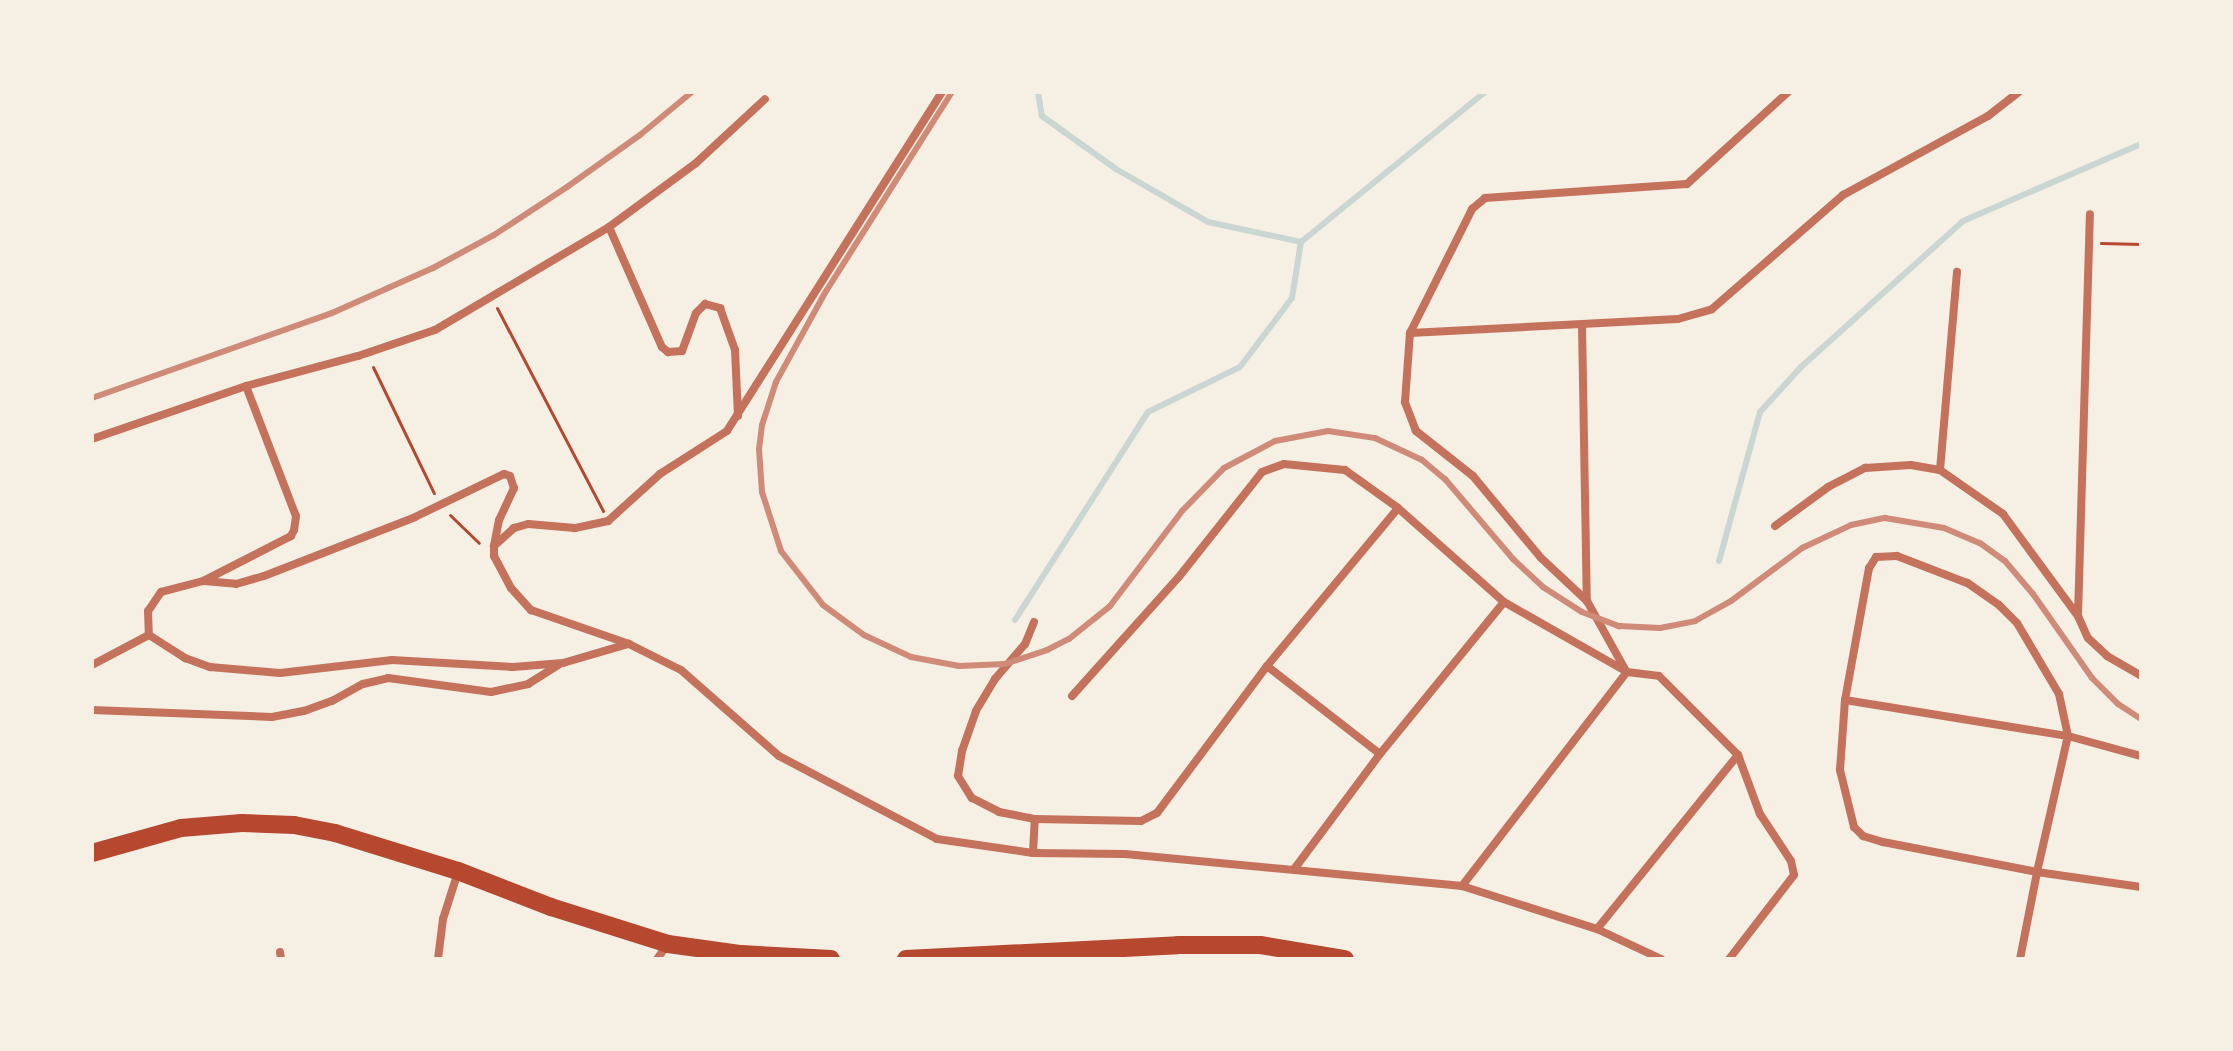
<!DOCTYPE html>
<html>
<head>
<meta charset="utf-8">
<style>
  body { margin:0 }
  #map { position:relative; width:2233px; height:1051px; overflow:hidden; background:#f6efe4; font-family:"Alegreya Sans",sans-serif }
  div>[style] { position:absolute }
  .stream>* { height:6px; margin:-3px; padding:0 3px; transform-origin:3px; border-radius:3px; background:#c9d6d2 }
  .path>* { height:3px; margin:-1.5px; padding:0 1.5px; transform-origin:1.5px; border-radius:1.5px; background:#b5482f }
  .minor>* { height:8px; margin:-4px; padding:0 4px; transform-origin:4px; border-radius:4px; background:#c5725c }
  .trunk>* { height:18px; margin:-9px; padding:0 9px; transform-origin:9px; border-radius:9px; background:#b5482f }
  .rail>* { height:6px; margin:-3px; padding:0 3px; transform-origin:3px; border-radius:3px; background:#cf8b77 }
  span { translate:-50% -50%; white-space:nowrap; text-align:center; line-height:1.15; -webkit-text-stroke:6px #f6efe4; paint-order:stroke }
  .frame { position:absolute; inset:0; border:94px solid #f6efe4; pointer-events:none }
</style>
</head>
<body>
<div id="map">
  <div class="stream">
    <div style="left:1038px;top:92px;width:24px;rotate:81deg"></div>
    <div style="left:1042px;top:116px;width:91px;rotate:35.6deg"></div>
    <div style="left:1116px;top:169px;width:106px;rotate:29.9deg"></div>
    <div style="left:1208px;top:222px;width:95px;rotate:12.1deg"></div>
    <div style="left:1719px;top:561px;width:155px;rotate:-74.6deg"></div>
    <div style="left:1760px;top:412px;width:61px;rotate:-47.7deg"></div>
    <div style="left:1801px;top:367px;width:218px;rotate:-42deg"></div>
    <div style="left:1963px;top:221px;width:194px;rotate:-23.4deg"></div>
    <div style="left:1015px;top:620px;width:247px;rotate:-57.4deg"></div>
    <div style="left:1148px;top:412px;width:102px;rotate:-26.1deg"></div>
    <div style="left:1240px;top:367px;width:86px;rotate:-53deg"></div>
    <div style="left:1292px;top:298px;width:57px;rotate:-80.9deg"></div>
    <div style="left:1301px;top:242px;width:237px;rotate:-39.2deg"></div>
  </div>
  <div class="path">
    <div style="left:2101px;top:243px;width:40px;rotate:1.4deg"></div>
    <div style="left:497px;top:308px;width:229px;rotate:62.4deg"></div>
    <div style="left:373px;top:367px;width:140px;rotate:64.2deg"></div>
    <div style="left:450px;top:515px;width:40px;rotate:44deg"></div>
  </div>
  <div class="minor">
    <div style="left:942px;top:92px;width:401px;rotate:122.4deg"></div>
    <div style="left:727px;top:431px;width:80px;rotate:147.3deg"></div>
    <div style="left:660px;top:474px;width:70px;rotate:137.9deg"></div>
    <div style="left:608px;top:521px;width:34px;rotate:168deg"></div>
    <div style="left:575px;top:528px;width:47px;rotate:-175.1deg"></div>
    <div style="left:528px;top:524px;width:15px;rotate:164deg"></div>
    <div style="left:514px;top:528px;width:27px;rotate:138deg"></div>
    <div style="left:494px;top:546px;width:10px;rotate:90deg"></div>
    <div style="left:494px;top:556px;width:36px;rotate:62deg"></div>
    <div style="left:511px;top:588px;width:30px;rotate:48deg"></div>
    <div style="left:531px;top:610px;width:104px;rotate:19.1deg"></div>
    <div style="left:629px;top:644px;width:58px;rotate:26.6deg"></div>
    <div style="left:681px;top:670px;width:130px;rotate:41.3deg"></div>
    <div style="left:779px;top:756px;width:178px;rotate:27.7deg"></div>
    <div style="left:937px;top:839px;width:97px;rotate:8.3deg"></div>
    <div style="left:1033px;top:853px;width:92px;rotate:0.6deg"></div>
    <div style="left:1125px;top:854px;width:339px;rotate:5.4deg"></div>
    <div style="left:1462px;top:886px;width:142px;rotate:17.7deg"></div>
    <div style="left:1597px;top:929px;width:71px;rotate:25.1deg"></div>
    <div style="left:609px;top:227px;width:131px;rotate:66.2deg"></div>
    <div style="left:662px;top:347px;width:8px;rotate:40deg"></div>
    <div style="left:668px;top:352px;width:14px;rotate:-4deg"></div>
    <div style="left:682px;top:351px;width:40px;rotate:-69.8deg"></div>
    <div style="left:696px;top:313px;width:13px;rotate:-45deg"></div>
    <div style="left:705px;top:304px;width:16px;rotate:15deg"></div>
    <div style="left:720px;top:308px;width:45px;rotate:70.3deg"></div>
    <div style="left:735px;top:350px;width:66px;rotate:87.4deg"></div>
    <div style="left:1582px;top:325px;width:276px;rotate:89deg"></div>
    <div style="left:1587px;top:601px;width:80px;rotate:60.9deg"></div>
    <div style="left:1410px;top:333px;width:268px;rotate:-3deg"></div>
    <div style="left:1678px;top:319px;width:35px;rotate:-16deg"></div>
    <div style="left:1712px;top:309px;width:174px;rotate:-41deg"></div>
    <div style="left:1843px;top:195px;width:165px;rotate:-28.6deg"></div>
    <div style="left:1988px;top:116px;width:39px;rotate:-38deg"></div>
    <div style="left:246px;top:386px;width:139px;rotate:69deg"></div>
    <div style="left:296px;top:516px;width:14px;rotate:98deg"></div>
    <div style="left:294px;top:530px;width:7px;rotate:117deg"></div>
    <div style="left:291px;top:536px;width:99px;rotate:152.9deg"></div>
    <div style="left:203px;top:581px;width:43px;rotate:165.3deg"></div>
    <div style="left:161px;top:592px;width:23px;rotate:124deg"></div>
    <div style="left:148px;top:611px;width:24px;rotate:88deg"></div>
    <div style="left:149px;top:635px;width:43px;rotate:32.6deg"></div>
    <div style="left:185px;top:658px;width:27px;rotate:20deg"></div>
    <div style="left:210px;top:667px;width:70px;rotate:4.9deg"></div>
    <div style="left:280px;top:673px;width:113px;rotate:-6.6deg"></div>
    <div style="left:392px;top:660px;width:121px;rotate:3.3deg"></div>
    <div style="left:513px;top:667px;width:50px;rotate:-4.6deg"></div>
    <div style="left:563px;top:663px;width:68px;rotate:-16.3deg"></div>
    <div style="left:92px;top:439px;width:163px;rotate:-19deg"></div>
    <div style="left:246px;top:386px;width:116px;rotate:-15deg"></div>
    <div style="left:358px;top:356px;width:81px;rotate:-18.7deg"></div>
    <div style="left:435px;top:330px;width:202px;rotate:-30.6deg"></div>
    <div style="left:609px;top:227px;width:108px;rotate:-36.3deg"></div>
    <div style="left:696px;top:163px;width:94px;rotate:-42.8deg"></div>
    <div style="left:1940px;top:470px;width:199px;rotate:-85.1deg"></div>
    <div style="left:1775px;top:526px;width:66px;rotate:-36.3deg"></div>
    <div style="left:1828px;top:487px;width:42px;rotate:-27.2deg"></div>
    <div style="left:1865px;top:468px;width:46px;rotate:-3.7deg"></div>
    <div style="left:1911px;top:465px;width:29px;rotate:10deg"></div>
    <div style="left:1940px;top:470px;width:77px;rotate:34.9deg"></div>
    <div style="left:2003px;top:514px;width:127px;rotate:53.7deg"></div>
    <div style="left:2078px;top:616px;width:24px;rotate:66deg"></div>
    <div style="left:2088px;top:638px;width:26px;rotate:43deg"></div>
    <div style="left:2107px;top:656px;width:39px;rotate:30deg"></div>
    <div style="left:204px;top:581px;width:32px;rotate:5deg"></div>
    <div style="left:236px;top:584px;width:29px;rotate:-16deg"></div>
    <div style="left:264px;top:576px;width:162px;rotate:-21.3deg"></div>
    <div style="left:415px;top:517px;width:99px;rotate:-25.8deg"></div>
    <div style="left:504px;top:474px;width:6px;rotate:18deg"></div>
    <div style="left:510px;top:476px;width:13px;rotate:72deg"></div>
    <div style="left:514px;top:488px;width:35px;rotate:115deg"></div>
    <div style="left:499px;top:520px;width:26px;rotate:101deg"></div>
    <div style="left:1587px;top:601px;width:63px;rotate:-136.9deg"></div>
    <div style="left:1541px;top:558px;width:107px;rotate:-129.7deg"></div>
    <div style="left:1473px;top:476px;width:73px;rotate:-141.7deg"></div>
    <div style="left:1416px;top:431px;width:31px;rotate:-111deg"></div>
    <div style="left:1405px;top:402px;width:69px;rotate:-85.9deg"></div>
    <div style="left:1410px;top:333px;width:139px;rotate:-63.4deg"></div>
    <div style="left:1472px;top:209px;width:17px;rotate:-40deg"></div>
    <div style="left:1485px;top:198px;width:202px;rotate:-4deg"></div>
    <div style="left:1687px;top:184px;width:137px;rotate:-42.3deg"></div>
    <div style="left:2078px;top:615px;width:401px;rotate:-88.3deg"></div>
    <div style="left:1034px;top:622px;width:24px;rotate:112deg"></div>
    <div style="left:1025px;top:644px;width:46px;rotate:130.6deg"></div>
    <div style="left:995px;top:679px;width:37px;rotate:121deg"></div>
    <div style="left:976px;top:711px;width:42px;rotate:109.3deg"></div>
    <div style="left:962px;top:751px;width:25px;rotate:99deg"></div>
    <div style="left:958px;top:776px;width:26px;rotate:58deg"></div>
    <div style="left:972px;top:798px;width:30px;rotate:27deg"></div>
    <div style="left:999px;top:812px;width:37px;rotate:11deg"></div>
    <div style="left:92px;top:665px;width:64px;rotate:-27.8deg"></div>
    <div style="left:1267px;top:666px;width:143px;rotate:37.9deg"></div>
    <div style="left:1072px;top:696px;width:159px;rotate:-48.1deg"></div>
    <div style="left:1178px;top:578px;width:135px;rotate:-51.6deg"></div>
    <div style="left:1262px;top:472px;width:23px;rotate:-20deg"></div>
    <div style="left:1284px;top:464px;width:61px;rotate:5.6deg"></div>
    <div style="left:1345px;top:470px;width:65px;rotate:35.6deg"></div>
    <div style="left:1398px;top:508px;width:142px;rotate:41.6deg"></div>
    <div style="left:1504px;top:602px;width:142px;rotate:29.6deg"></div>
    <div style="left:1627px;top:672px;width:32px;rotate:7deg"></div>
    <div style="left:1659px;top:676px;width:112px;rotate:45deg"></div>
    <div style="left:1738px;top:755px;width:63px;rotate:69.6deg"></div>
    <div style="left:1760px;top:814px;width:56px;rotate:56.6deg"></div>
    <div style="left:1791px;top:861px;width:14px;rotate:78deg"></div>
    <div style="left:1794px;top:875px;width:106px;rotate:127.7deg"></div>
    <div style="left:1845px;top:700px;width:226px;rotate:9.2deg"></div>
    <div style="left:2068px;top:736px;width:76px;rotate:15.3deg"></div>
    <div style="left:92px;top:710px;width:180px;rotate:2.2deg"></div>
    <div style="left:272px;top:717px;width:33px;rotate:-11deg"></div>
    <div style="left:304px;top:711px;width:30px;rotate:-20deg"></div>
    <div style="left:332px;top:701px;width:35px;rotate:-29deg"></div>
    <div style="left:363px;top:684px;width:26px;rotate:-13deg"></div>
    <div style="left:388px;top:678px;width:104px;rotate:7.7deg"></div>
    <div style="left:491px;top:692px;width:38px;rotate:-12deg"></div>
    <div style="left:528px;top:684px;width:36px;rotate:-32deg"></div>
    <div style="left:1033px;top:853px;width:34px;rotate:-87deg"></div>
    <div style="left:1035px;top:819px;width:106px;rotate:1.1deg"></div>
    <div style="left:1141px;top:821px;width:18px;rotate:-27deg"></div>
    <div style="left:1157px;top:813px;width:184px;rotate:-53.2deg"></div>
    <div style="left:1267px;top:666px;width:205px;rotate:-50.3deg"></div>
    <div style="left:1295px;top:868px;width:142px;rotate:-53.3deg"></div>
    <div style="left:1380px;top:754px;width:196px;rotate:-50.8deg"></div>
    <div style="left:1462px;top:886px;width:270px;rotate:-52.4deg"></div>
    <div style="left:1597px;top:929px;width:224px;rotate:-51deg"></div>
    <div style="left:280px;top:952px;width:7px;rotate:82deg"></div>
    <div style="left:438px;top:959px;width:40px;rotate:-82.9deg"></div>
    <div style="left:443px;top:919px;width:49px;rotate:-72.3deg"></div>
    <div style="left:657px;top:959px;width:19px;rotate:-54deg"></div>
    <div style="left:2020px;top:959px;width:89px;rotate:-78.9deg"></div>
    <div style="left:2037px;top:872px;width:139px;rotate:-77.2deg"></div>
    <div style="left:2068px;top:736px;width:43px;rotate:-102.1deg"></div>
    <div style="left:2059px;top:694px;width:82px;rotate:-120.6deg"></div>
    <div style="left:2017px;top:623px;width:25px;rotate:-135deg"></div>
    <div style="left:1999px;top:605px;width:39px;rotate:-145deg"></div>
    <div style="left:1967px;top:583px;width:75px;rotate:-158.9deg"></div>
    <div style="left:1897px;top:556px;width:21px;rotate:177deg"></div>
    <div style="left:1876px;top:557px;width:13px;rotate:122deg"></div>
    <div style="left:1869px;top:568px;width:134px;rotate:100.3deg"></div>
    <div style="left:1845px;top:700px;width:70px;rotate:94.1deg"></div>
    <div style="left:1840px;top:770px;width:59px;rotate:76.2deg"></div>
    <div style="left:1854px;top:827px;width:13px;rotate:45deg"></div>
    <div style="left:1863px;top:836px;width:21px;rotate:17deg"></div>
    <div style="left:1883px;top:842px;width:157px;rotate:11deg"></div>
    <div style="left:2037px;top:872px;width:105px;rotate:8.2deg"></div>
  </div>
  <div class="trunk">
    <div style="left:92px;top:853px;width:92px;rotate:-15.7deg"></div>
    <div style="left:181px;top:828px;width:61px;rotate:-4.7deg"></div>
    <div style="left:242px;top:823px;width:52px;rotate:2.2deg"></div>
    <div style="left:294px;top:825px;width:42px;rotate:11deg"></div>
    <div style="left:335px;top:833px;width:129px;rotate:17.2deg"></div>
    <div style="left:458px;top:871px;width:100px;rotate:21.2deg"></div>
    <div style="left:551px;top:907px;width:123px;rotate:17.5deg"></div>
    <div style="left:668px;top:944px;width:74px;rotate:7.8deg"></div>
    <div style="left:741px;top:954px;width:90px;rotate:3.2deg"></div>
    <div style="left:906px;top:959px;width:272px;rotate:-2.9deg"></div>
    <div style="left:1178px;top:945px;width:82px"></div>
    <div style="left:1260px;top:945px;width:86px;rotate:9.4deg"></div>
  </div>
  <div class="rail">
    <div style="left:952px;top:92px;width:236px;rotate:122.3deg"></div>
    <div style="left:826px;top:291px;width:104px;rotate:118.8deg"></div>
    <div style="left:776px;top:382px;width:45px;rotate:108deg"></div>
    <div style="left:762px;top:425px;width:24px;rotate:97deg"></div>
    <div style="left:759px;top:449px;width:43px;rotate:86deg"></div>
    <div style="left:762px;top:492px;width:62px;rotate:72.1deg"></div>
    <div style="left:781px;top:551px;width:68px;rotate:52.1deg"></div>
    <div style="left:823px;top:605px;width:51px;rotate:36.2deg"></div>
    <div style="left:864px;top:635px;width:52px;rotate:25.1deg"></div>
    <div style="left:911px;top:657px;width:49px;rotate:10.6deg"></div>
    <div style="left:959px;top:666px;width:46px;rotate:-2.5deg"></div>
    <div style="left:1005px;top:664px;width:44px;rotate:-18.4deg"></div>
    <div style="left:1047px;top:650px;width:25px;rotate:-27deg"></div>
    <div style="left:1069px;top:639px;width:53px;rotate:-38.8deg"></div>
    <div style="left:1110px;top:606px;width:119px;rotate:-52.8deg"></div>
    <div style="left:1182px;top:511px;width:60px;rotate:-45.7deg"></div>
    <div style="left:1224px;top:468px;width:58px;rotate:-27.9deg"></div>
    <div style="left:1275px;top:441px;width:54px;rotate:-10.7deg"></div>
    <div style="left:1328px;top:431px;width:48px;rotate:8.5deg"></div>
    <div style="left:1375px;top:438px;width:52px;rotate:25.1deg"></div>
    <div style="left:1422px;top:460px;width:30px;rotate:40deg"></div>
    <div style="left:1445px;top:479px;width:105px;rotate:49.6deg"></div>
    <div style="left:1513px;top:559px;width:41px;rotate:43deg"></div>
    <div style="left:1543px;top:587px;width:46px;rotate:32.7deg"></div>
    <div style="left:1582px;top:612px;width:40px;rotate:21deg"></div>
    <div style="left:1619px;top:626px;width:41px;rotate:2.8deg"></div>
    <div style="left:1660px;top:628px;width:36px;rotate:-11deg"></div>
    <div style="left:1695px;top:621px;width:41px;rotate:-29.1deg"></div>
    <div style="left:1731px;top:601px;width:89px;rotate:-36.7deg"></div>
    <div style="left:1802px;top:548px;width:54px;rotate:-25.1deg"></div>
    <div style="left:1851px;top:525px;width:35px;rotate:-12deg"></div>
    <div style="left:1885px;top:518px;width:60px;rotate:9.6deg"></div>
    <div style="left:1944px;top:528px;width:39px;rotate:23deg"></div>
    <div style="left:1980px;top:543px;width:31px;rotate:36deg"></div>
    <div style="left:2005px;top:561px;width:43px;rotate:49.7deg"></div>
    <div style="left:2033px;top:594px;width:103px;rotate:54.9deg"></div>
    <div style="left:2092px;top:678px;width:37px;rotate:45deg"></div>
    <div style="left:2118px;top:704px;width:27px;rotate:33deg"></div>
    <div style="left:92px;top:398px;width:255px;rotate:-19.5deg"></div>
    <div style="left:332px;top:313px;width:111px;rotate:-24deg"></div>
    <div style="left:433px;top:268px;width:69px;rotate:-28.4deg"></div>
    <div style="left:494px;top:235px;width:87px;rotate:-33.3deg"></div>
    <div style="left:567px;top:187px;width:90px;rotate:-35.5deg"></div>
    <div style="left:640px;top:135px;width:67px;rotate:-39.6deg"></div>
  </div>
  <div class="frame"></div>
</div>
</body>
</html>
